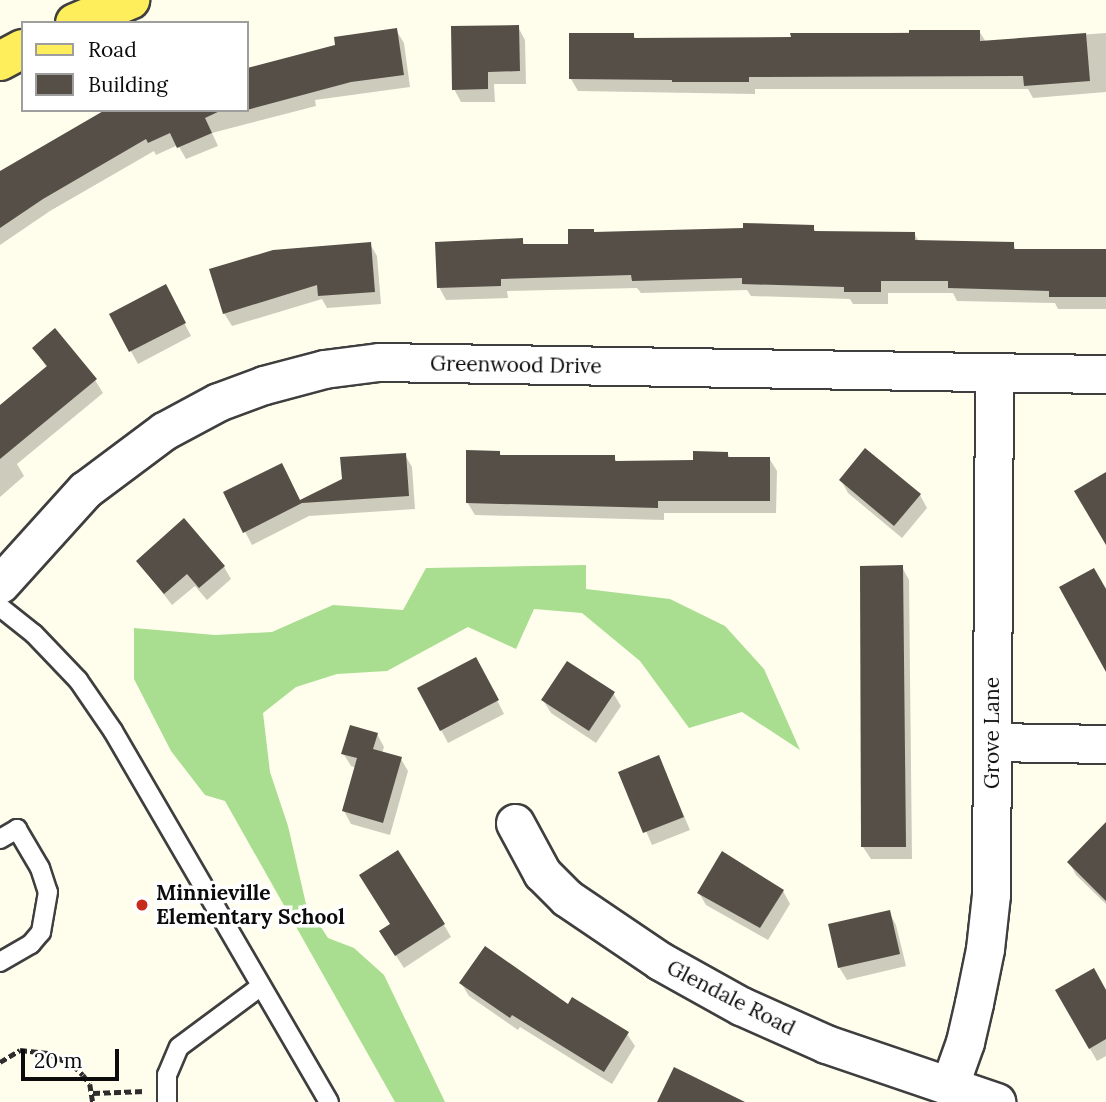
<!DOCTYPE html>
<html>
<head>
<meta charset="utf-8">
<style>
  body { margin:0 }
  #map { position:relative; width:1106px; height:1102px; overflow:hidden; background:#fffeec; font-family:Lora,serif }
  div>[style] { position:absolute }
  .forest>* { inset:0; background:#a9de91 }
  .shadow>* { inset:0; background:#0003 }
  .building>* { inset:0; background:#564f48 }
  .path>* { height:4.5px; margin-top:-2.25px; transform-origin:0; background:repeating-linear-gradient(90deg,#2e2e2e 0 7px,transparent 0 10.5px) }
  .roads { filter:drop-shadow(2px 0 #3f3f3f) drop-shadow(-2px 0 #3f3f3f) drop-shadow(0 2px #3f3f3f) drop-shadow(0 -2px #3f3f3f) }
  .lane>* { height:18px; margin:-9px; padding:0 9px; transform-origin:9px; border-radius:9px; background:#fff }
  .street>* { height:37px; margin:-18.5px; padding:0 18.5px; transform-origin:18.5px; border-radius:18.5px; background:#fff }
  .primary>* { height:38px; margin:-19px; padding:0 19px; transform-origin:19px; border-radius:19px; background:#ffee5c }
  .dots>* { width:19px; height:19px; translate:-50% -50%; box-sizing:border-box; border:4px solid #fff; border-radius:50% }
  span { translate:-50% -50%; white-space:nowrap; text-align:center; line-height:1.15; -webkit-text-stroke:7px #fff; paint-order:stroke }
  .street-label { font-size:21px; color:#0c0c0c }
  .poi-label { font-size:21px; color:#0c0c0c; font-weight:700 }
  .left { translate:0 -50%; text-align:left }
  .legend { position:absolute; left:21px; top:21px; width:228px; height:91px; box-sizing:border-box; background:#fff; border:2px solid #9e9e9e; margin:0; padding:9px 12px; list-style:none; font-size:21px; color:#0c0c0c }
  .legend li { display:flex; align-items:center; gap:14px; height:35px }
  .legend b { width:35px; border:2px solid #9e9e9e }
  .scale { position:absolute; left:21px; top:1049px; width:98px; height:32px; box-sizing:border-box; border:4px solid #0c0c0c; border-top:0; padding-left:9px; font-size:21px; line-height:24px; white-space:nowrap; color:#0c0c0c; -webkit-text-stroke:5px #fff; paint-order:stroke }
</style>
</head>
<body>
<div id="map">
  <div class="forest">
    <div style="clip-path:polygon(586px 565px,586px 589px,670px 599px,725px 626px,764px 669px,800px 750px,742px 712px,689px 728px,640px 661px,582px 613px,534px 609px,516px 649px,468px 627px,387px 671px,337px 674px,296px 687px,263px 713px,270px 772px,288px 826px,306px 904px,328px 938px,354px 948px,384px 975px,445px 1102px,395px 1102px,225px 801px,205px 795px,171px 751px,134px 679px,134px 628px,215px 635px,272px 632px,333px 605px,403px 610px,426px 568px)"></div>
  </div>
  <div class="shadow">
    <div style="clip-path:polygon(518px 27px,525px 40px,526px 84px,494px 84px,495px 102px,461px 102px,454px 89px)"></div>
    <div style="clip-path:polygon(396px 30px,404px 43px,410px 87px,315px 100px,316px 106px,212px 133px,218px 146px,186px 159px,178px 145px,156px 155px,154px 151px,50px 211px,0 245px,0 173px,123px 110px,247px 110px,247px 70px)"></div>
    <div style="clip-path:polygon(979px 31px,986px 42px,1106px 33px,1106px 92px,1033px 98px,1028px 89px,755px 89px,755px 94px,578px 91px,571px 79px,633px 35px,636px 39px,792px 38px,792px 35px)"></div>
    <div style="clip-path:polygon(813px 227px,816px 232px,914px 233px,919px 242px,1013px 244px,1016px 250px,1106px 251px,1106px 309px,1058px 309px,1055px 303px,957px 301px,953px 293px,888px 293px,888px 304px,853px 304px,850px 299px,751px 296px,747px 290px,641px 293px,637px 288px,507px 291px,508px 298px,446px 300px,439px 287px,522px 240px,525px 246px,570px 245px,595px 234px)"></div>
    <div style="clip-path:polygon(370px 244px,377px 256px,381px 304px,327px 308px,322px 299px,232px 326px,224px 313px)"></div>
    <div style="clip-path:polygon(172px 299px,191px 336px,138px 364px,111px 315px)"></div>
    <div style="clip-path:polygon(34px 348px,95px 380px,103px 393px,17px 464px,24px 476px,0 497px,0 410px,47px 368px)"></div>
    <div style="clip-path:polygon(499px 452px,502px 457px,614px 457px,617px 462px,694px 462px,727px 453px,730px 458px,769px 458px,777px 471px,776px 513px,664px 513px,664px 520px,475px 515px,467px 502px)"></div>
    <div style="clip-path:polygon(405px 455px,412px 467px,415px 509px,309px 516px,252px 545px,225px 493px,300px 502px)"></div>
    <div style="clip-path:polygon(841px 480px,920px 495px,927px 508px,902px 538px,848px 493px)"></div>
    <div style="clip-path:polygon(138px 561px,224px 567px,231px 579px,207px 600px,195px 586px,172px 605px)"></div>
    <div style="clip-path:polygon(902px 567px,909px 580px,912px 859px,871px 859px,863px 847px)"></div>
    <div style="clip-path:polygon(483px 672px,504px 714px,448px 743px,419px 689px)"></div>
    <div style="clip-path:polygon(613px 693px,621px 706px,596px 743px,551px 713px,543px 700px)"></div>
    <div style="clip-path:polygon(377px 734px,384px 747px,382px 753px,401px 759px,408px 771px,390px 835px,351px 824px,344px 811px,356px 768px,351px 766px,343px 753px)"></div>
    <div style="clip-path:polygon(659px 758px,690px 830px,652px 845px,621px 773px)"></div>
    <div style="clip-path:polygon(1106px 825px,1106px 904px,1076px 875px,1069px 862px)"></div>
    <div style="clip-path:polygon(783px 891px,790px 904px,768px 940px,706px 905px,699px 893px)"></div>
    <div style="clip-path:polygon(889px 912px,896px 925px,906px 966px,847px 980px,839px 967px)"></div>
    <div style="clip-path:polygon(392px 925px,444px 925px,451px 937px,404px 968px,389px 945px)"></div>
    <div style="clip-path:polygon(461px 983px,569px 1006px,627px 1034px,635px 1046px,612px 1084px,520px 1027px,518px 1030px,469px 996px)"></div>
    <div style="clip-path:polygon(1057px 991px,1106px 993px,1106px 1056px,1097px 1061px)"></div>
  </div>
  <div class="building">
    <div style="clip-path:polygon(519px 25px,520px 71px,488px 72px,488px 89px,452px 90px,451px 26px)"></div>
    <div style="clip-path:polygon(397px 28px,404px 75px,351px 82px,247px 110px,247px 68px,335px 45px,334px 37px)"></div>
    <div style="clip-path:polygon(909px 30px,980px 30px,980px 41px,1086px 33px,1090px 81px,1024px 86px,1023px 76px,749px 77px,749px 82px,672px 82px,672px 80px,569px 79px,569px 33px,634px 33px,634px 38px,791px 37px,790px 33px,909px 33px)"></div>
    <div style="clip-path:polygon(105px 110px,222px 110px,205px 118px,212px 133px,177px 148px,170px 133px,148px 143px,146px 139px,43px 199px,0 228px,0 171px)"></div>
    <div style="clip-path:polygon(743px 223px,814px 225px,814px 231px,915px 232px,915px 240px,1014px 242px,1014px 249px,1106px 249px,1106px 297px,1049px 297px,1049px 291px,948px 288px,948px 281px,881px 281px,881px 292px,844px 292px,844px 287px,742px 284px,742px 278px,632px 281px,631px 275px,501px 279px,501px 286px,437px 288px,435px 242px,523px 238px,523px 244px,568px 244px,568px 229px,594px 229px,594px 232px,743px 228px)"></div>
    <div style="clip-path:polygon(371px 242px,375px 292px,318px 296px,317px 285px,223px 314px,209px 269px,273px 250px)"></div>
    <div style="clip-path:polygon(166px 284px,186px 323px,129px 352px,109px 314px)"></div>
    <div style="clip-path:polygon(55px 328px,97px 379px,0 459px,0 405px,47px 366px,32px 348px)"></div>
    <div style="clip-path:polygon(865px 448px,921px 494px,894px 526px,839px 480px)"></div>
    <div style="clip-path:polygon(466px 450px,500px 451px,500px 455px,615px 455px,615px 461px,693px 460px,693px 451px,728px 452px,728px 457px,770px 457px,770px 501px,658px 501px,658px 508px,466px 503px)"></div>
    <div style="clip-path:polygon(406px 453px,409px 496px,302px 503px,243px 533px,223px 492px,282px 463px,300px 500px,342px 479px,340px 457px)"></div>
    <div style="clip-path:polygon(1106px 472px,1106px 545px,1074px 491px)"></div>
    <div style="clip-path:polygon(184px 518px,225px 566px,199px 588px,187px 574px,164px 594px,136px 561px)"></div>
    <div style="clip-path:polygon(903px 565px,906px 847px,861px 847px,860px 566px)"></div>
    <div style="clip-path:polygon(1094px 568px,1106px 589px,1106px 672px,1059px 587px)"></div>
    <div style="clip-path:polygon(476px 657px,499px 700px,440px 731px,417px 688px)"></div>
    <div style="clip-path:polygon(567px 661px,615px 692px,589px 731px,541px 700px)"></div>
    <div style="clip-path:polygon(350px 725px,378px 733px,373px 749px,402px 757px,383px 823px,342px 811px,357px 758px,341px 754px)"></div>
    <div style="clip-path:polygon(659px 755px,684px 817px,643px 833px,618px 772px)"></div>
    <div style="clip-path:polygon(1106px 822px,1106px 901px,1067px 862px)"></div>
    <div style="clip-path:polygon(398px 850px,445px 924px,395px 956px,379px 931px,390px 924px,359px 875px)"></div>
    <div style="clip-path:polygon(722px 851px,784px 890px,760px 928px,697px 893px)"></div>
    <div style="clip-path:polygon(890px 910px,900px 954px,838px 968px,828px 924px)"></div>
    <div style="clip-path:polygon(485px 946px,568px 1004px,572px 997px,629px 1032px,604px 1072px,512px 1015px,510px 1018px,459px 983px)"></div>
    <div style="clip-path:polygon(1094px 968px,1106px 990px,1106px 1039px,1089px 1049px,1055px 990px)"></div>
    <div style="clip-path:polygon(674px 1067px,745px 1102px,657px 1102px)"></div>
  </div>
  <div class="path">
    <div style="left:0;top:1062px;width:23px;rotate:-31deg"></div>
    <div style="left:20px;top:1050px;width:28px;rotate:6deg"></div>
    <div style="left:48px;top:1053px;width:28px;rotate:26deg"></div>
    <div style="left:73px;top:1065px;width:14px;rotate:45deg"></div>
    <div style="left:83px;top:1075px;width:11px;rotate:52deg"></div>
    <div style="left:90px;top:1084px;width:18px;rotate:81deg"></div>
    <div style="left:93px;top:1093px;width:52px;rotate:-2.2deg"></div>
  </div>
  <div class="roads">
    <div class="lane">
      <div style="left:0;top:607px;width:43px;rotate:38.5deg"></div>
      <div style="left:34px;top:634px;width:64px;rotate:46.3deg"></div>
      <div style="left:78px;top:680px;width:62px;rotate:55.5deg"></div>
      <div style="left:113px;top:731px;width:429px;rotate:59.8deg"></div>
      <div style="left:0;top:839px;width:20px;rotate:-30deg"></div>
      <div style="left:17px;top:829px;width:45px;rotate:59.5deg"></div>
      <div style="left:40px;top:868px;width:25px;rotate:72deg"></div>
      <div style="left:48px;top:892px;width:41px;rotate:99.9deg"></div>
      <div style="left:41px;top:932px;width:16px;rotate:130deg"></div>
      <div style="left:31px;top:944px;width:36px;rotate:150deg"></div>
      <div style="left:167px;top:1102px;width:27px;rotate:-90deg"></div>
      <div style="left:167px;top:1075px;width:30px;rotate:-67deg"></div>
      <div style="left:179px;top:1047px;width:102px;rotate:-36.6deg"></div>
    </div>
    <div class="street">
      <div style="left:0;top:584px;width:127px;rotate:-47.9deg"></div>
      <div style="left:85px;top:490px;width:99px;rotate:-36.8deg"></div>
      <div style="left:164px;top:431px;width:61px;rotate:-28.2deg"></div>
      <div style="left:218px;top:402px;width:49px;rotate:-20.3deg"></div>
      <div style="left:264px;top:385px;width:62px;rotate:-14.9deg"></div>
      <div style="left:324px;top:369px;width:55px;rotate:-7.3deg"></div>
      <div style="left:379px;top:362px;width:727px;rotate:0.95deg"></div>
      <div style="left:992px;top:742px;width:114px;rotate:1deg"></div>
      <div style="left:515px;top:823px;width:57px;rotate:61.6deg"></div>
      <div style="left:542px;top:873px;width:35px;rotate:45deg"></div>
      <div style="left:567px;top:898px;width:112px;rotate:34.1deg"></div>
      <div style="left:660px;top:961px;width:93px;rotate:29.1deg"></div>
      <div style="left:741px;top:1006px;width:93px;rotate:24.1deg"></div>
      <div style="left:826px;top:1044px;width:180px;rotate:18.8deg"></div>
      <div style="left:949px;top:1087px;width:48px;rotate:-70.4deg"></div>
      <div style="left:965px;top:1042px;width:40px;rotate:-77deg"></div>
      <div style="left:974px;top:1003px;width:55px;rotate:-78.5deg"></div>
      <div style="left:985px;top:949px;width:54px;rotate:-83.7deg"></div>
      <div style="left:991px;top:895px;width:522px;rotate:-89.67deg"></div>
    </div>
    <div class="primary">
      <div style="left:75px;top:23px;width:60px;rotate:-22.7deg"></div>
      <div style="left:0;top:61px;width:26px;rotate:-28deg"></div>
    </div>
  </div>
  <div class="dots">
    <div style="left:142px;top:905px;background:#c62b1b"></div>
  </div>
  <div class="street-label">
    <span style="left:516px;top:365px;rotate:1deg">Greenwood Drive</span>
    <span style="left:992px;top:733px;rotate:-90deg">Grove Lane</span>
    <span style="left:731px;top:998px;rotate:27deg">Glendale Road</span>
  </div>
  <div class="poi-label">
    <span class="left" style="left:156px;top:905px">Minnieville<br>Elementary School</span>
  </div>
  <ul class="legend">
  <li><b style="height:9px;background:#ffee5c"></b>Road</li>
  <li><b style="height:19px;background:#564f48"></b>Building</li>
  </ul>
  <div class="scale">20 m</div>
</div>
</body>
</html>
